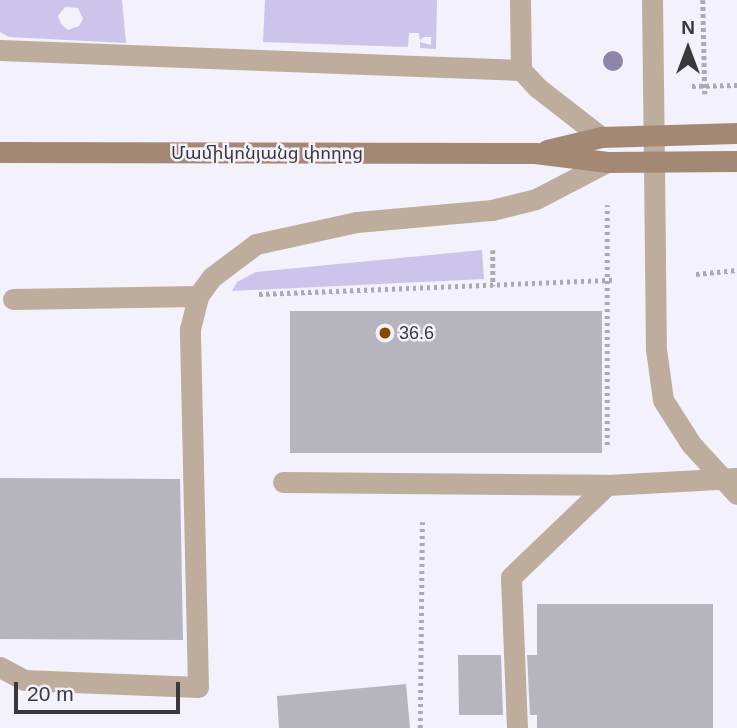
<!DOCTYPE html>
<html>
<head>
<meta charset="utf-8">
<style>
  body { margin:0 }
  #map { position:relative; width:737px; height:728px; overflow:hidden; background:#f3f1fb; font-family:Arial,"Noto Sans Armenian",sans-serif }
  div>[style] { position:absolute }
  .green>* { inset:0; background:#ccc4ea }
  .building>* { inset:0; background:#b6b4bd }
  .path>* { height:4.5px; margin-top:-2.25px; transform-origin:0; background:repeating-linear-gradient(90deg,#aba9b1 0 3.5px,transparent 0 7px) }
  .lane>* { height:21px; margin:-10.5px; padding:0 10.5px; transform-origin:10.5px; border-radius:10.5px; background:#beac9d }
  .street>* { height:21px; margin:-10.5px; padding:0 10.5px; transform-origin:10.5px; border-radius:10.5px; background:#beac9d }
  .secondary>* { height:21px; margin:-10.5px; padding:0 10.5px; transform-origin:10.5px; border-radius:10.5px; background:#a38974 }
  .trees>* { width:20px; height:20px; margin:-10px; border-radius:50%; background:#8f85a7 }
  .dots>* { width:19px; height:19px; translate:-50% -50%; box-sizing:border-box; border:4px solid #f3f1fb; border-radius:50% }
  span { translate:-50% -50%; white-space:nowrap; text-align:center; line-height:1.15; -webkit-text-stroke:5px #f3f1fb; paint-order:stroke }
  .street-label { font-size:18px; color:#39383c }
  .poi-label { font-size:18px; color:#39383c }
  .left { translate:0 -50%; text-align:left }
  .north { position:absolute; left:653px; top:14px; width:70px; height:70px; -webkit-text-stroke:5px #f3f1fb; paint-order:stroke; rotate:0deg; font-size:19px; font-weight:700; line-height:28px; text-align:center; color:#39383c }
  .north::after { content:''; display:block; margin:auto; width:24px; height:32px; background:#39383c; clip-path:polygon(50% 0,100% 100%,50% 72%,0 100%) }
  .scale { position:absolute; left:14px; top:682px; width:166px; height:32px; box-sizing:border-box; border:4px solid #39383c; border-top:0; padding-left:9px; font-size:21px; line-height:24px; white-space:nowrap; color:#39383c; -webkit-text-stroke:5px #f3f1fb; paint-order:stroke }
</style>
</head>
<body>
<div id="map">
  <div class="green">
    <div style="clip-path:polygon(evenodd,0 0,122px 0,126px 43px,9px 37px,0 32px,0 0,65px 7px,78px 8px,83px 19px,79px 26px,68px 30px,61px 24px,58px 16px,65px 7px)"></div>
    <div style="clip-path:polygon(265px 0,437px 0,436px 49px,420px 48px,420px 42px,431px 45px,431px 37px,424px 37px,420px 40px,419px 33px,409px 33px,408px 47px,263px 42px)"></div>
    <div style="clip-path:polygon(482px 250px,484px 279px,232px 291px,237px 282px,256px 272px)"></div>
  </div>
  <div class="building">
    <div style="clip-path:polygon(290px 311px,602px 311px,602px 453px,290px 453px)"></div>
    <div style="clip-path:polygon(0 478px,180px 479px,183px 640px,0 639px)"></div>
    <div style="clip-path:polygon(537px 604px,713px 604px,713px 728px,537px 728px,537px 715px,530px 715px,527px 655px,537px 655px)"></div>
    <div style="clip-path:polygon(458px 655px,501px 655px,503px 715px,459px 715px)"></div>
    <div style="clip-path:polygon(406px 684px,410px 728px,279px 728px,277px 696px)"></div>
  </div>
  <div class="path">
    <div style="left:703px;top:0;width:94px;rotate:88.8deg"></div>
    <div style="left:692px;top:86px;width:45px;rotate:-1.3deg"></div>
    <div style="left:493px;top:250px;width:36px;rotate:90deg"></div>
    <div style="left:696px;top:274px;width:41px;rotate:-5.6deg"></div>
    <div style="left:259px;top:294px;width:355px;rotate:-2.3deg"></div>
    <div style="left:607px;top:445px;width:240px;rotate:-90deg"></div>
    <div style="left:420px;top:728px;width:206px;rotate:-89.4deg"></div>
  </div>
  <div class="lane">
    <div style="left:520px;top:0;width:70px;rotate:89.2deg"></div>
    <div style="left:521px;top:70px;width:25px;rotate:47deg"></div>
    <div style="left:538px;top:88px;width:80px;rotate:37.9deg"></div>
    <div style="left:0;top:50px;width:521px;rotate:2.2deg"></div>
    <div style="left:654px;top:164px;width:185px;rotate:89.4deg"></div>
    <div style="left:656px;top:349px;width:51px;rotate:82.2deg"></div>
    <div style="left:663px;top:400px;width:52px;rotate:57.5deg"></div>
    <div style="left:691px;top:444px;width:68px;rotate:47.4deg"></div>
    <div style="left:13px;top:299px;width:185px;rotate:-0.9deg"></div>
    <div style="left:283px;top:482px;width:324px;rotate:0.5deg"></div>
    <div style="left:607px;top:485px;width:130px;rotate:-3.1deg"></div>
    <div style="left:0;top:667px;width:27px;rotate:28deg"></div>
    <div style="left:24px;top:680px;width:174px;rotate:2.3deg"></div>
    <div style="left:198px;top:687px;width:358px;rotate:-91.3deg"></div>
    <div style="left:190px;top:329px;width:34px;rotate:-76deg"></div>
    <div style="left:198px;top:296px;width:24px;rotate:-54deg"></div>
    <div style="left:212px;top:277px;width:55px;rotate:-36.9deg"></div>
    <div style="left:256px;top:244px;width:103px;rotate:-12.3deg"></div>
    <div style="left:357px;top:222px;width:136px;rotate:-5.1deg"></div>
    <div style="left:492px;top:210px;width:45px;rotate:-14deg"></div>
    <div style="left:536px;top:199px;width:80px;rotate:-27.5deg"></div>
    <div style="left:517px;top:728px;width:151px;rotate:-92.3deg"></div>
    <div style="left:511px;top:577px;width:133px;rotate:-43.8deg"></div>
  </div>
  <div class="street">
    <div style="left:652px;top:0;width:164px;rotate:89.3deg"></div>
  </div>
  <div class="secondary">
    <div style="left:547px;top:150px;width:56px;rotate:-13.5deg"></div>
    <div style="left:601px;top:137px;width:136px;rotate:-1.7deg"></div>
    <div style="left:0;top:152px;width:535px;rotate:0.11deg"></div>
    <div style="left:535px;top:153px;width:73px;rotate:7.1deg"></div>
    <div style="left:607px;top:162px;width:130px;rotate:-0.4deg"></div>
  </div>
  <div class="trees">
    <div style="left:613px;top:61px"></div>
  </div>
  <div class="dots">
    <div style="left:385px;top:333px;background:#834900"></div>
  </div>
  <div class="street-label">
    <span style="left:267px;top:153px">Մամիկոնյանց փողոց</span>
  </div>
  <div class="poi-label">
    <span class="left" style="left:399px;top:333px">36.6</span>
  </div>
  <div class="north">N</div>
  <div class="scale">20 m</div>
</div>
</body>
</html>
